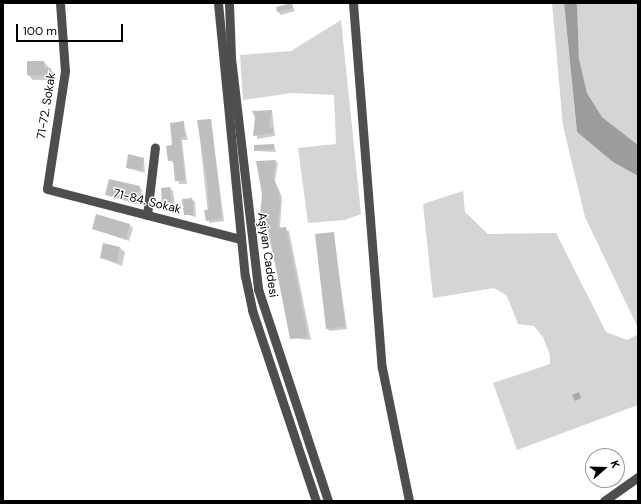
<!DOCTYPE html>
<html>
<head>
<meta charset="utf-8">
<style>
  body { margin:0 }
  #map { position:relative; width:641px; height:504px; overflow:hidden; background:#fff; font-family:"DM Sans",sans-serif }
  div>[style] { position:absolute }
  .green>* { inset:0; background:#d5d5d5 }
  .water>* { inset:0; background:#9c9c9c }
  .shadow>* { inset:0; background:#0003 }
  .building>* { inset:0; background:#bebebe }
  .minor>* { height:9px; margin:-4.5px; padding:0 4.5px; transform-origin:4.5px; border-radius:4.5px; background:#4e4e4e }
  span { translate:-50% -50%; white-space:nowrap; text-align:center; line-height:1.15; -webkit-text-stroke:3px #fff; paint-order:stroke }
  .street-label { font-size:12px; color:#000 }
  .frame { position:absolute; inset:0; border:4px solid #000; pointer-events:none }
  .north { position:absolute; left:585px; top:448px; width:40px; height:40px; box-sizing:border-box; background:#fff; border:1px solid #999; border-radius:50%; rotate:70deg; font-size:11px; font-weight:700; line-height:16px; text-align:center; color:#000 }
  .north::after { content:''; display:block; margin:auto; width:14px; height:18px; background:#000; clip-path:polygon(50% 0,100% 100%,50% 72%,0 100%) }
  .scale { position:absolute; left:16px; top:24px; width:107px; height:18px; box-sizing:border-box; border:2px solid #000; border-top:0; padding-left:5px; font-size:12px; line-height:14px; white-space:nowrap; color:#000; -webkit-text-stroke:3px #fff; paint-order:stroke }
</style>
</head>
<body>
<div id="map">
  <div class="green">
    <div style="clip-path:polygon(552px 3px,564px 3px,577px 132px,613px 162px,638px 176px,638px 328px,585px 217px,563px 126px)"></div>
    <div style="clip-path:polygon(577px 3px,638px 3px,638px 145px,602px 117px,587px 93px,579px 59px)"></div>
    <div style="clip-path:polygon(341px 20px,361px 214px,345px 220px,308px 223px,298px 148px,336px 144px,334px 95px,292px 93px,243px 100px,240px 55px,291px 51px)"></div>
    <div style="clip-path:polygon(463px 191px,465px 212px,488px 234px,556px 233px,606px 332px,627px 340px,638px 334px,638px 405px,517px 450px,493px 383px,550px 364px,550px 355px,543px 337px,534px 326px,518px 324px,507px 296px,494px 288px,433px 298px,423px 204px)"></div>
  </div>
  <div class="water">
    <div style="clip-path:polygon(564px 3px,577px 3px,579px 59px,587px 93px,602px 117px,638px 145px,638px 176px,613px 162px,577px 132px)"></div>
  </div>
  <div class="shadow">
    <div style="clip-path:polygon(291px 3px,295px 11px,281px 15px,278px 12px,277px 8px)"></div>
    <div style="clip-path:polygon(44px 62px,55px 74px,55px 80px,33px 80px,28px 75px)"></div>
    <div style="clip-path:polygon(272px 111px,275px 136px,257px 139px,256px 117px)"></div>
    <div style="clip-path:polygon(211px 120px,224px 221px,209px 223px,198px 121px)"></div>
    <div style="clip-path:polygon(183px 122px,188px 140px,182px 140px,187px 184px,179px 184px,174px 163px,169px 160px)"></div>
    <div style="clip-path:polygon(274px 145px,276px 152px,255px 151px)"></div>
    <div style="clip-path:polygon(144px 159px,145px 173px,127px 168px)"></div>
    <div style="clip-path:polygon(275px 161px,278px 163px,275px 181px,282px 197px,280px 228px,289px 231px,311px 340px,291px 338px,265px 219px)"></div>
    <div style="clip-path:polygon(140px 187px,142px 190px,139px 205px,106px 195px)"></div>
    <div style="clip-path:polygon(170px 188px,173px 191px,175px 206px,163px 203px)"></div>
    <div style="clip-path:polygon(192px 199px,195px 202px,196px 217px,185px 214px)"></div>
    <div style="clip-path:polygon(130px 225px,133px 228px,129px 241px,93px 229px)"></div>
    <div style="clip-path:polygon(333px 233px,347px 329px,330px 331px,327px 328px)"></div>
    <div style="clip-path:polygon(120px 248px,125px 252px,122px 266px,101px 258px)"></div>
    <div style="clip-path:polygon(579px 392px,581px 398px,575px 401px,572px 395px)"></div>
  </div>
  <div class="building">
    <div style="clip-path:polygon(292px 3px,293px 8px,277px 12px,276px 7px)"></div>
    <div style="clip-path:polygon(27px 61px,44px 61px,44px 68px,51px 68px,51px 76px,27px 75px)"></div>
    <div style="clip-path:polygon(272px 110px,269px 128px,273px 128px,273px 133px,253px 136px,255px 117px,252px 111px)"></div>
    <div style="clip-path:polygon(211px 119px,222px 218px,206px 221px,204px 210px,209px 210px,207px 181px,197px 120px)"></div>
    <div style="clip-path:polygon(184px 121px,185px 137px,180px 137px,185px 181px,175px 181px,173px 160px,168px 161px,166px 146px,172px 145px,170px 123px)"></div>
    <div style="clip-path:polygon(274px 144px,274px 149px,254px 151px,254px 145px)"></div>
    <div style="clip-path:polygon(128px 154px,144px 158px,142px 170px,126px 168px)"></div>
    <div style="clip-path:polygon(276px 160px,273px 177px,279px 193px,280px 208px,277px 228px,286px 227px,308px 337px,290px 339px,267px 220px,260px 216px,262px 194px,256px 161px)"></div>
    <div style="clip-path:polygon(109px 179px,140px 186px,136px 202px,105px 195px)"></div>
    <div style="clip-path:polygon(170px 187px,172px 204px,162px 204px,161px 188px)"></div>
    <div style="clip-path:polygon(192px 198px,194px 215px,184px 215px,182px 199px)"></div>
    <div style="clip-path:polygon(96px 214px,130px 224px,126px 239px,92px 229px)"></div>
    <div style="clip-path:polygon(334px 232px,345px 327px,326px 329px,315px 234px)"></div>
    <div style="clip-path:polygon(103px 243px,120px 247px,117px 262px,100px 258px)"></div>
  </div>
  <div class="minor">
    <div style="left:60px;top:3px;width:68px;rotate:85.8deg"></div>
    <div style="left:65px;top:71px;width:119px;rotate:98.7deg"></div>
    <div style="left:47px;top:189px;width:200px;rotate:14.5deg"></div>
    <div style="left:218px;top:3px;width:274px;rotate:84.4deg"></div>
    <div style="left:245px;top:276px;width:35px;rotate:78deg"></div>
    <div style="left:252px;top:310px;width:201px;rotate:71.5deg"></div>
    <div style="left:229px;top:3px;width:55px;rotate:87.9deg"></div>
    <div style="left:231px;top:58px;width:233px;rotate:83.3deg"></div>
    <div style="left:258px;top:289px;width:223px;rotate:71.7deg"></div>
    <div style="left:353px;top:3px;width:366px;rotate:85.5deg"></div>
    <div style="left:382px;top:368px;width:136px;rotate:78.5deg"></div>
    <div style="left:147px;top:215px;width:68px;rotate:-83.3deg"></div>
    <div style="left:604px;top:501px;width:42px;rotate:-35.2deg"></div>
  </div>
  <div class="street-label">
    <span style="left:47px;top:106px;rotate:-81deg">71-72. Sokak</span>
    <span style="left:147px;top:202px;rotate:14deg">71-84. Sokak</span>
    <span style="left:267px;top:255px;rotate:82deg">Aşiyan Caddesi</span>
  </div>
  <div class="frame"></div>
  <div class="north">K</div>
  <div class="scale">100 m</div>
</div>
</body>
</html>
